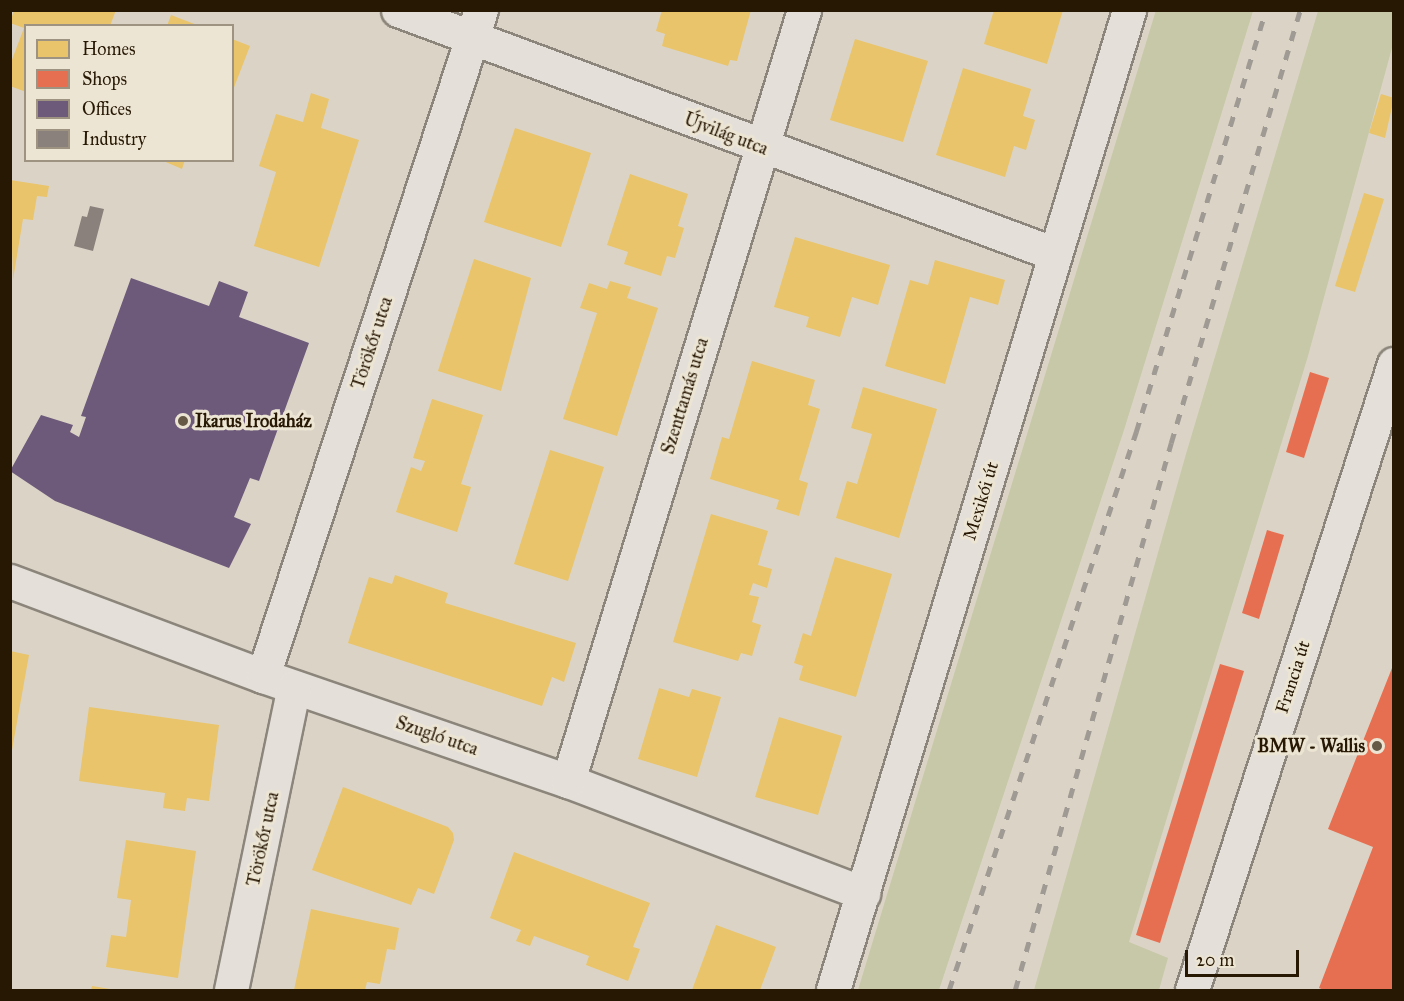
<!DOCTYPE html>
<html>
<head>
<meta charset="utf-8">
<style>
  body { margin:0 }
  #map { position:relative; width:1404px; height:1001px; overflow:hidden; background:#dbd4c6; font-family:"IM FELL Great Primer",serif }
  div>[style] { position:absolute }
  .green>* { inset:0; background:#c6c8a8 }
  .homes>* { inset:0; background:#e9c46a }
  .shops>* { inset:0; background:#e76f51 }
  .offices>* { inset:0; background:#6d597a }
  .industry>* { inset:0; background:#8a817c }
  .roads { filter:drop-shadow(2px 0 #8b857b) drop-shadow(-2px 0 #8b857b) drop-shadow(0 2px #8b857b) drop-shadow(0 -2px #8b857b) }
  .minor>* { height:33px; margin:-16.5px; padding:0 16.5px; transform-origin:16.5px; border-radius:16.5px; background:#e4e0d9 }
  .rail>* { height:4.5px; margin-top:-2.25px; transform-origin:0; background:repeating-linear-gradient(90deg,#9f9a93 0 10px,transparent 0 20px) }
  .dots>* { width:16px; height:16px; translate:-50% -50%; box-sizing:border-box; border:3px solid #ede5d4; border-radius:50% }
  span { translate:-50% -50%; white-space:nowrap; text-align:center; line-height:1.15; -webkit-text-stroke:6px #ede5d4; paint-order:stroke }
  .street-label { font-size:18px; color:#271803 }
  .poi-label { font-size:18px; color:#271803; font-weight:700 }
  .left { translate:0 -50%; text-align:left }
  .right { translate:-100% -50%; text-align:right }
  .frame { position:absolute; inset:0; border:12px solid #271803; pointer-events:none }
  .legend { position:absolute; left:24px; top:24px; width:210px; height:138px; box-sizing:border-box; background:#ede5d4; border:2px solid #9e9380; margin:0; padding:8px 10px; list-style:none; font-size:18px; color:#271803 }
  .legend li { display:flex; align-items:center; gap:12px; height:30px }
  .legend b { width:30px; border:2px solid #9e9380 }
  .scale { position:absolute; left:1185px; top:950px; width:114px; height:27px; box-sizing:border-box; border:3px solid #271803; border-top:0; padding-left:8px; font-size:18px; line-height:21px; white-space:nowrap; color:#271803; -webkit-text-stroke:4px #ede5d4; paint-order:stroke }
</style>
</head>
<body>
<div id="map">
  <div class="green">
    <div style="clip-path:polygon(1156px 10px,1253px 11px,1124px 430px,939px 990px,858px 990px)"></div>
    <div style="clip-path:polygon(1318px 11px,1393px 11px,1393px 44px,1308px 356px,1129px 942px,1168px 958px,1159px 990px,1034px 990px,1186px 454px)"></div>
  </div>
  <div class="homes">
    <div style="clip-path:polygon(14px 10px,116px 10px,110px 26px,26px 26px,26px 92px,10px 86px,10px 65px,24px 28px,10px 23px)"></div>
    <div style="clip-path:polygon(662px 10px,751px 10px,737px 61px,730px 60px,728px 66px,662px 46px,665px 34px,656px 31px)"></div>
    <div style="clip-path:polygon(994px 10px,1063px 10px,1047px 64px,984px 44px)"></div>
    <div style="clip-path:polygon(171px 15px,197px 25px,197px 26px,167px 26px)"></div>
    <div style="clip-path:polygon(232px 39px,250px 46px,233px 90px,232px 90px)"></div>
    <div style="clip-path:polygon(855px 39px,928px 61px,903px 142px,830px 120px)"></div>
    <div style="clip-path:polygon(963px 68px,1031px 89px,1023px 116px,1035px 120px,1026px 150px,1014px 146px,1005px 177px,936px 155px)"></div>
    <div style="clip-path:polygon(311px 93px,329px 99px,321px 128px,359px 140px,319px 267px,254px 246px,276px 172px,259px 166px,276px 114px,303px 122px)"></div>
    <div style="clip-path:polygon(1381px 94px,1394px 98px,1385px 138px,1369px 133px)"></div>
    <div style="clip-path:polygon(515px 128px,591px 153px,561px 247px,484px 222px)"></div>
    <div style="clip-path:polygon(161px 160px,185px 160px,182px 169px)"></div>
    <div style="clip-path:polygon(630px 174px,688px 194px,678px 226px,684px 228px,675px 258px,667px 256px,661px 276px,624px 264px,628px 252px,607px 245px)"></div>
    <div style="clip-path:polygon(10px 180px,49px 186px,47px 197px,37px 196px,33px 220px,23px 219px,13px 280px)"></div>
    <div style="clip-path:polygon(1364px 193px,1384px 199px,1355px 292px,1335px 286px)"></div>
    <div style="clip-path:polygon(795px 237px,890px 265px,878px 305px,852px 297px,840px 337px,806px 327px,809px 317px,774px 307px)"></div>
    <div style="clip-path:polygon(474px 259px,531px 278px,501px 391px,438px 371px)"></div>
    <div style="clip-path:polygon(935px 260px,1005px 280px,998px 305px,970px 297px,945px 384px,885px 366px,910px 280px,928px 285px)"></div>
    <div style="clip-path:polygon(610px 281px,631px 287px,627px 298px,658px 308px,617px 436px,563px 419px,597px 313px,580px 308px,589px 283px,607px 289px)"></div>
    <div style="clip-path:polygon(752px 361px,815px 380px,808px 405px,820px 409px,799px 480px,808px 483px,799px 516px,776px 509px,779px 500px,710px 479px,722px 437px,729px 439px)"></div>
    <div style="clip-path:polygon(863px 387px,937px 409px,899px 538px,836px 518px,847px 481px,857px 484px,872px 434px,851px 428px)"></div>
    <div style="clip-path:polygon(432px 399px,483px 415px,461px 484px,471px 487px,457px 532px,396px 512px,411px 467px,421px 471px,425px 461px,413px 458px)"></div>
    <div style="clip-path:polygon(550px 450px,604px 467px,568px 581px,514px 564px)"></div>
    <div style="clip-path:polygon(711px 514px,768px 531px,758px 565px,772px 569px,767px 588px,753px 583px,749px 595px,759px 597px,752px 622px,761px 625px,752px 656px,741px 653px,738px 661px,673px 642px)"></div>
    <div style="clip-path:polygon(835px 557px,892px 574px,856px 697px,799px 680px,803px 666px,794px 663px,803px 633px,811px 636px)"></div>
    <div style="clip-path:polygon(395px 575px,448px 593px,445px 603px,576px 643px,564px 682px,552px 677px,542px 706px,348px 643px,369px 577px,392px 584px)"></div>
    <div style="clip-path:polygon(10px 651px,29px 655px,12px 750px,10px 750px)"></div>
    <div style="clip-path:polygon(659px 688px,689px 697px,692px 689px,721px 697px,697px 777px,638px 759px)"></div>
    <div style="clip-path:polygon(89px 707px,219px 725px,209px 801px,187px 798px,185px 811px,163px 808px,165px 793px,79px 781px)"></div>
    <div style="clip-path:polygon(779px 717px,842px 736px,818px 815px,755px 797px)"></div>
    <div style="clip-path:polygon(343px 787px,448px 827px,453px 833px,454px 840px,434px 894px,418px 888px,411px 905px,312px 870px)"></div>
    <div style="clip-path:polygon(126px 840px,196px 851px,178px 978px,106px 967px,111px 935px,126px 937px,131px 900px,117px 898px)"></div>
    <div style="clip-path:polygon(514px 852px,650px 903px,633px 947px,640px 949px,628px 981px,586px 965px,589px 956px,534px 936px,530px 946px,516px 941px,521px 930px,490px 918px)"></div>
    <div style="clip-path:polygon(311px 909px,399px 928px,395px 950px,387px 949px,380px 984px,367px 982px,365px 990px,294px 990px)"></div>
    <div style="clip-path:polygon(716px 925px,776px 947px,760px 990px,692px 990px)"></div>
    <div style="clip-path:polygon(92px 986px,110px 989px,110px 990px,91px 990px)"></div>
  </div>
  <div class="shops">
    <div style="clip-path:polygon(1310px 372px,1329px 378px,1304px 458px,1286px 452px)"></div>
    <div style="clip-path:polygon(1267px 530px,1284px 535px,1259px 619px,1242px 613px)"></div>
    <div style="clip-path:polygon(1394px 663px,1394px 990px,1324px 990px,1319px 988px,1373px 847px,1328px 829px)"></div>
    <div style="clip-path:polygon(1220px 664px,1244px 671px,1160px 943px,1136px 935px)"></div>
  </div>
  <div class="offices">
    <div style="clip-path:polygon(131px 278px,209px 306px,219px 281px,248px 292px,239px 317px,309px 343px,259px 481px,250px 478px,234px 517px,251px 524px,229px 568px,55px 501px,10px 471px,41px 415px,73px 425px,70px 432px,79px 437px,86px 417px,81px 416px)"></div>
  </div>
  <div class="industry">
    <div style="clip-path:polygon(90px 206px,104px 209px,93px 251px,74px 246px,82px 216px,87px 217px)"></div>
  </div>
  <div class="roads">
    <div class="minor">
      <div style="left:398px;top:10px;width:701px;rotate:20.37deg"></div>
      <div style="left:10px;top:581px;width:270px;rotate:20.6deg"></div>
      <div style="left:263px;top:676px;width:323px;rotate:19deg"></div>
      <div style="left:568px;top:781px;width:316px;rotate:20.8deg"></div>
      <div style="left:263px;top:676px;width:701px;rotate:-71.88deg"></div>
      <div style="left:568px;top:781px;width:806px;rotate:-72.98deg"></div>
      <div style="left:231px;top:990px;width:309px;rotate:-78.3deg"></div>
      <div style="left:833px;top:990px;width:1024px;rotate:-73.19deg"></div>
      <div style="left:1192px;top:990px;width:658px;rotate:-72.12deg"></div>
    </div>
  </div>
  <div class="rail">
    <div style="left:949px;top:990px;width:589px;rotate:-71.47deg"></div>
    <div style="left:1136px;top:432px;width:442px;rotate:-72.9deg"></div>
    <div style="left:1015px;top:990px;width:569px;rotate:-74.08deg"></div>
    <div style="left:1171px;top:443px;width:452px;rotate:-73.4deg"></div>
  </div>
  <div class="dots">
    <div style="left:183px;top:421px;background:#665a47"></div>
    <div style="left:1377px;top:746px;background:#665a47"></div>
  </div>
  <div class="street-label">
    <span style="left:726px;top:134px;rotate:21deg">Újvilág utca</span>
    <span style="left:372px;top:343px;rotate:-72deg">Törökőr utca</span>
    <span style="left:685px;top:396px;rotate:-73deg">Szenttamás utca</span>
    <span style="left:981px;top:501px;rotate:-73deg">Mexikói út</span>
    <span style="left:1293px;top:677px;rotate:-72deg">Francia út</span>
    <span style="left:437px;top:736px;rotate:19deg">Szugló utca</span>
    <span style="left:263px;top:839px;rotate:-78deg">Törökőr utca</span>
  </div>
  <div class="poi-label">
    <span class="left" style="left:195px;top:421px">Ikarus Irodaház</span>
    <span class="right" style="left:1365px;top:746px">BMW - Wallis</span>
  </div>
  <div class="frame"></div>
  <ul class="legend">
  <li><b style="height:16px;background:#e9c46a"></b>Homes</li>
  <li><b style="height:16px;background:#e76f51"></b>Shops</li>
  <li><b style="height:16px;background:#6d597a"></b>Offices</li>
  <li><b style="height:16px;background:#8a817c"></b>Industry</li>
  </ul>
  <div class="scale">20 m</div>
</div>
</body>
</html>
